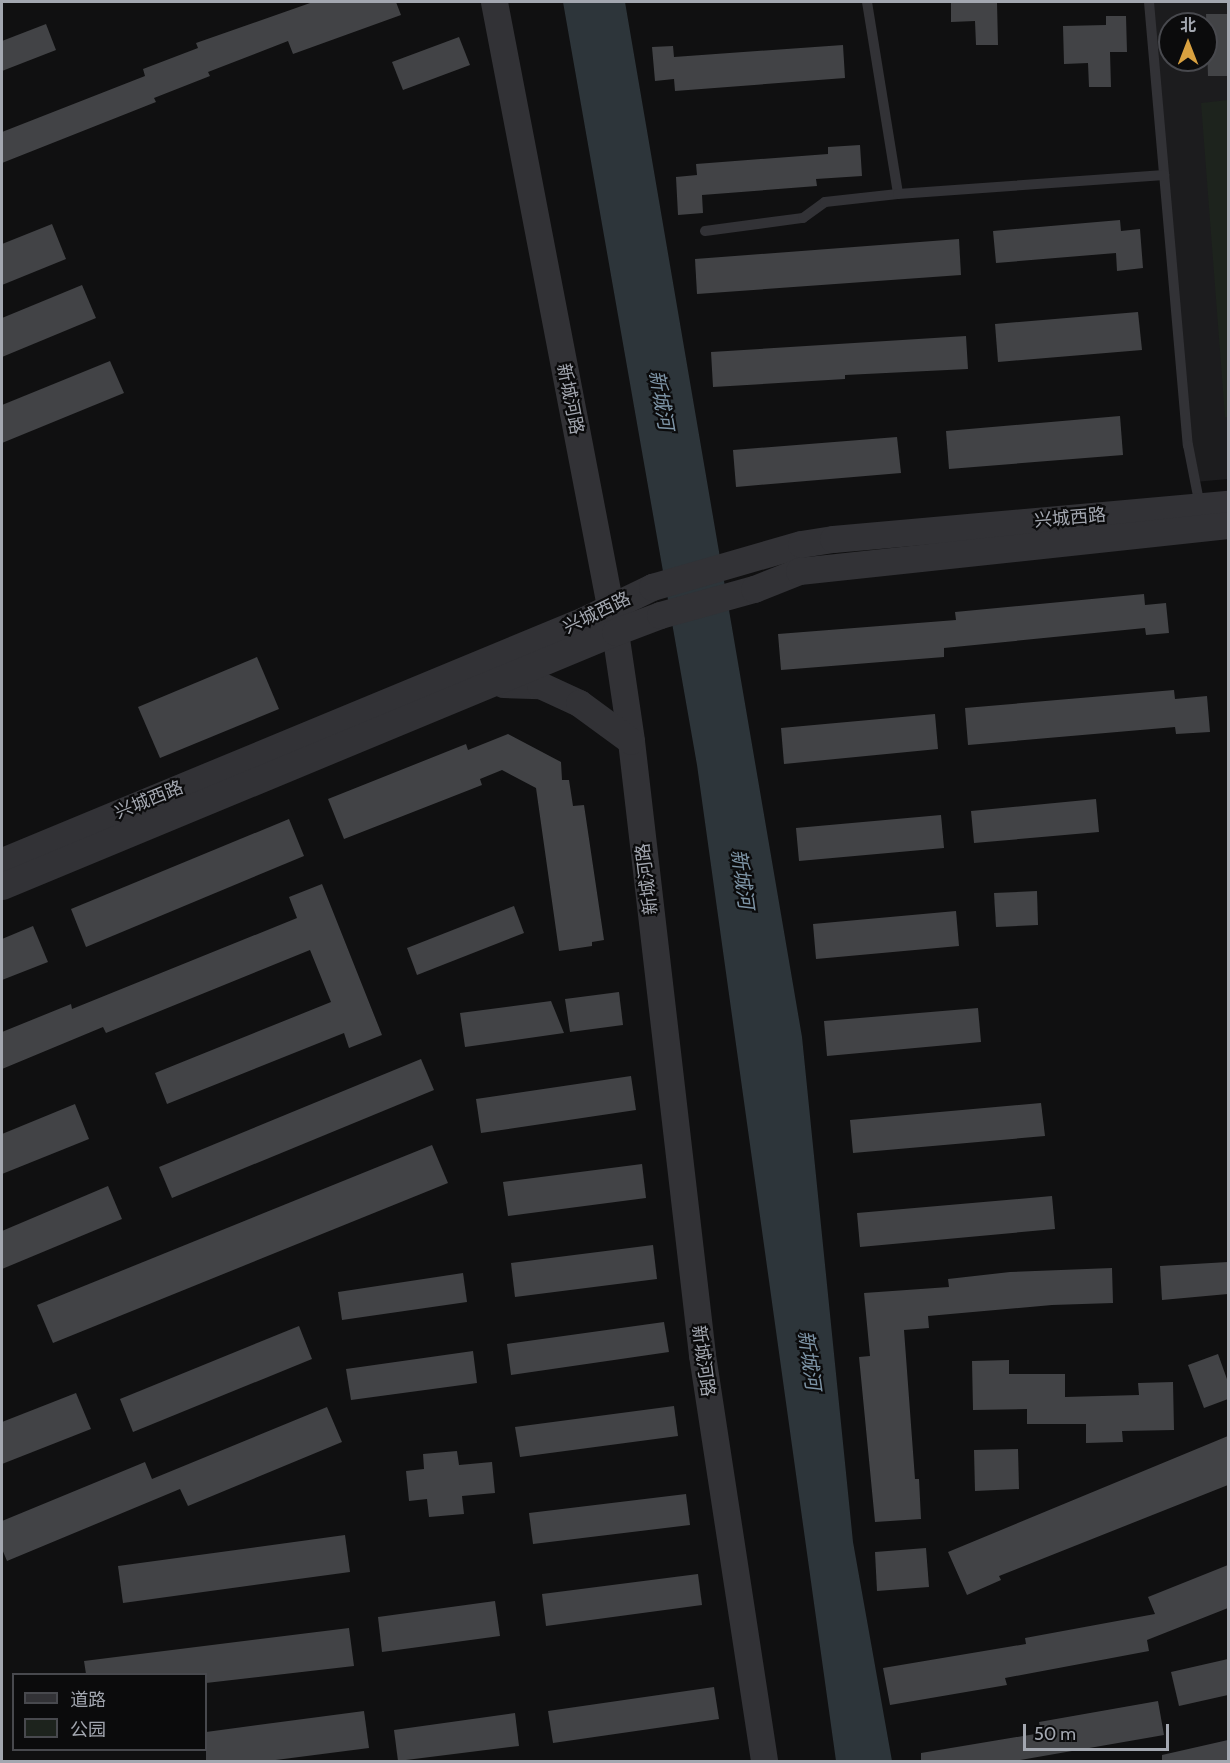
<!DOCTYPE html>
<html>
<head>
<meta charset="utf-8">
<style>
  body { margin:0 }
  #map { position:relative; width:1230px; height:1763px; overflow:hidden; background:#101011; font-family:Cabin,"Noto Sans SC",sans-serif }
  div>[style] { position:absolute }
  .built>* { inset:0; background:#1c1c1e }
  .green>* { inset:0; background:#1d231d }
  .water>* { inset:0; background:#2d353a }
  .building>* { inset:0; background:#424346 }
  .service>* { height:10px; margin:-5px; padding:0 5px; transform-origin:5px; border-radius:5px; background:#323236 }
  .tertiary>* { height:27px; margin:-13.5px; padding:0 13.5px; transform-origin:13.5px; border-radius:13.5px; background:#323236 }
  span { translate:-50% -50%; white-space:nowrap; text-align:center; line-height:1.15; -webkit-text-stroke:4.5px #0b0b0c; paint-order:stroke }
  .street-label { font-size:18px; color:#a3a7b0 }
  .water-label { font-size:20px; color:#7e95a7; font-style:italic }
  .frame { position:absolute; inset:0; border:3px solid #a3a7b0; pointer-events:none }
  .legend { position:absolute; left:12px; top:1673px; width:195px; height:78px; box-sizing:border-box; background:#0b0b0c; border:2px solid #48494e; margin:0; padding:8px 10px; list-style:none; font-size:18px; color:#a3a7b0 }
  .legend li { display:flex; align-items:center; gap:12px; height:30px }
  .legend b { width:30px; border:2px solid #48494e }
  .north { position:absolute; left:1158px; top:12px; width:60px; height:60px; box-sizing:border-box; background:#0b0b0c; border:2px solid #48494e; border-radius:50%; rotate:0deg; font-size:16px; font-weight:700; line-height:24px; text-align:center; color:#a3a7b0 }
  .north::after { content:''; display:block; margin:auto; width:21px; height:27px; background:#d9a140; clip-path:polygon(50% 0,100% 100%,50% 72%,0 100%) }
  .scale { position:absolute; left:1023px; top:1724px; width:146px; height:27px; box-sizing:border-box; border:3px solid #a3a7b0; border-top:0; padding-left:8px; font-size:18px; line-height:21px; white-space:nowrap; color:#a3a7b0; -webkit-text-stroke:4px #0b0b0c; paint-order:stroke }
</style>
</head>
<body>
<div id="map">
  <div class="built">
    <div style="clip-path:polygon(evenodd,1149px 2px,1228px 2px,1228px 479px,1195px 482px,1149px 2px,1170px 24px,1206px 24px,1206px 60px,1170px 60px,1170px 24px)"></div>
  </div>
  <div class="green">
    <div style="clip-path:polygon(1228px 100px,1228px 417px,1225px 417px,1201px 103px)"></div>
  </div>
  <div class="water">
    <div style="clip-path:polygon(563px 2px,625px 2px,802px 1037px,853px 1542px,892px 1761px,836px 1761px,697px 765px)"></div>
  </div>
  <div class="building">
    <div style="clip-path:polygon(313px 2px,396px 2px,401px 15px,293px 54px,288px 41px,208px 72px,210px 76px,154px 98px,156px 102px,2px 163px,2px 132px,145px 76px,143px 69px,198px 48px,196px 43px)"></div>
    <div style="clip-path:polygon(951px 2px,997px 2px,998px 45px,976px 45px,975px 21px,951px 22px)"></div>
    <div style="clip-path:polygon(1206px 14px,1228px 14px,1228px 76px,1208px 76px)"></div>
    <div style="clip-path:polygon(1106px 16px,1126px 16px,1127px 52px,1110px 52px,1111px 87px,1089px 87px,1088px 63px,1064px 64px,1063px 26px,1106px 25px)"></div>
    <div style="clip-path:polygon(46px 24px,56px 50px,2px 71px,2px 41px)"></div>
    <div style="clip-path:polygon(459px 37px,470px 65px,403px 90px,392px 62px)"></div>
    <div style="clip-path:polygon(843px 45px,845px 78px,675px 91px,674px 79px,655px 81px,652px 47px,673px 46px,674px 57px)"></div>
    <div style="clip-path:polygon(860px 145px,862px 176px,816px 179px,817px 186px,702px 195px,703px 213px,678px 215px,676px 177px,697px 175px,696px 164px,828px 154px,828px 147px)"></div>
    <div style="clip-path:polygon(1120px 220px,1121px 231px,1140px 229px,1143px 268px,1117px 271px,1116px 253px,996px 263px,993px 231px)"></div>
    <div style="clip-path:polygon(52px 224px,66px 259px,2px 285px,2px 244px)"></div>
    <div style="clip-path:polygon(959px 239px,961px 275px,697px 294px,695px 259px)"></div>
    <div style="clip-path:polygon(82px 285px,96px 318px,2px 357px,2px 318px)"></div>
    <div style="clip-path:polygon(1138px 312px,1142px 350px,998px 362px,995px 324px)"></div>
    <div style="clip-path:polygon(966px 336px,968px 369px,845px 375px,845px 379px,713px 387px,711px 352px)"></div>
    <div style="clip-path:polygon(110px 361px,124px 393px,2px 443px,2px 405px)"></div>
    <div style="clip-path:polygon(1120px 416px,1123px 455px,949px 469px,946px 431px)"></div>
    <div style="clip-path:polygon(897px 437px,901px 473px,736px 487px,733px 450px)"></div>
    <div style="clip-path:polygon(1144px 594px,1145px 605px,1166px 603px,1169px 633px,1146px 635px,1145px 628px,944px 648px,944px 657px,781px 670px,778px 634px,956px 620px,955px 612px)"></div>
    <div style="clip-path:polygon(257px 657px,279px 709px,160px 758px,138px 707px)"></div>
    <div style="clip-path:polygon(1174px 690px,1175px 699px,1207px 696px,1210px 732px,1176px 734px,1175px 727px,968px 745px,965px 708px)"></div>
    <div style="clip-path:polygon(935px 714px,938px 749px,784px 764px,781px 728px)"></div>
    <div style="clip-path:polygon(508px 734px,561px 762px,562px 780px,569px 780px,573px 806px,584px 805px,604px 940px,592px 942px,592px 946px,559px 951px,536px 788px,502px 770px,480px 779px,482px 785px,344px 839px,328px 799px,466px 744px,468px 750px)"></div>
    <div style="clip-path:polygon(1096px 799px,1099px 832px,974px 843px,971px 811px)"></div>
    <div style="clip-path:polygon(941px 815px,944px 848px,799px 861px,796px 828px)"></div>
    <div style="clip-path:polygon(289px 819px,304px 856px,86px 947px,71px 909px)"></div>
    <div style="clip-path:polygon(322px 884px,382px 1035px,349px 1048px,344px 1033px,167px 1104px,155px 1073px,331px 1002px,310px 950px,106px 1033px,103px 1027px,2px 1069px,2px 1032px,71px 1004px,72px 1009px,297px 918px,289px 897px)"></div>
    <div style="clip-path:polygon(1037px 891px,1038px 925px,996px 927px,994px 893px)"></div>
    <div style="clip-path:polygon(514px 906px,524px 933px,417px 975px,407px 948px)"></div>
    <div style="clip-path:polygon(956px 911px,959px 946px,816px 959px,813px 924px)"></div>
    <div style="clip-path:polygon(33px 926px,48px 962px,2px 980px,2px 939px)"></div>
    <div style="clip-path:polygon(619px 992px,623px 1025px,570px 1032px,565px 999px)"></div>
    <div style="clip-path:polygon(551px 1001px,564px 1033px,465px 1047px,460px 1013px)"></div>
    <div style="clip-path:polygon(978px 1008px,981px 1042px,827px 1056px,824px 1021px)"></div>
    <div style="clip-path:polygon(421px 1059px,434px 1090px,172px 1198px,159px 1167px)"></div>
    <div style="clip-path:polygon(631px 1076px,636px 1110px,481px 1133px,476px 1099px)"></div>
    <div style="clip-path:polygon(1041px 1103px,1045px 1136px,853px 1153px,850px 1120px)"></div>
    <div style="clip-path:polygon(75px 1104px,89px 1139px,2px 1174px,2px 1134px)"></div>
    <div style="clip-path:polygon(432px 1145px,448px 1183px,53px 1343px,37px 1305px)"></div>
    <div style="clip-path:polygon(642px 1164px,646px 1198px,508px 1216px,503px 1182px)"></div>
    <div style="clip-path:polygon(108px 1186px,122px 1219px,2px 1269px,2px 1231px)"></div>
    <div style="clip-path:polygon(1052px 1196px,1055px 1229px,860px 1247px,857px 1213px)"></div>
    <div style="clip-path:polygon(653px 1245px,657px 1279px,515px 1297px,511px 1263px)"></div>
    <div style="clip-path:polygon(1228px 1262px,1228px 1294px,1162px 1300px,1160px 1266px)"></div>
    <div style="clip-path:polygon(1112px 1268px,1113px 1303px,1052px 1305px,928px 1316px,929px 1328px,904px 1330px,915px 1479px,919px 1479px,921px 1519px,875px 1522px,859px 1357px,870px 1356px,864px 1293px,949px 1287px,948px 1279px,1010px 1272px)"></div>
    <div style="clip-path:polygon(463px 1273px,467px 1302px,342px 1320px,338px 1292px)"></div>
    <div style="clip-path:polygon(664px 1322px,669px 1352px,511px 1375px,507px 1344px)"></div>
    <div style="clip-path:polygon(299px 1326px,312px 1359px,133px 1432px,120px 1399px)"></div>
    <div style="clip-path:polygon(473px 1351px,477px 1383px,351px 1400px,346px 1369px)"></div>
    <div style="clip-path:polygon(1218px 1354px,1228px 1382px,1228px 1399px,1204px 1408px,1188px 1365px)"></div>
    <div style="clip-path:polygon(1009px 1360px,1009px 1374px,1065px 1374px,1065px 1397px,1139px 1395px,1138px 1383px,1173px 1382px,1174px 1430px,1122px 1431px,1123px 1442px,1086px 1443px,1086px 1424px,1027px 1424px,1027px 1409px,973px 1410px,972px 1361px)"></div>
    <div style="clip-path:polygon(76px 1393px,91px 1429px,2px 1464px,2px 1422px)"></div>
    <div style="clip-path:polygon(674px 1406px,678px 1436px,520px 1457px,515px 1427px)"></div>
    <div style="clip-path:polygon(327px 1407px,342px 1442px,188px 1506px,180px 1489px,7px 1561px,2px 1549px,2px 1521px,145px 1462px,152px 1479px)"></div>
    <div style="clip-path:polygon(1228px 1436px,1228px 1485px,999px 1576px,1001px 1580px,967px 1595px,948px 1552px)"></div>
    <div style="clip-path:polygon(1018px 1449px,1019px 1489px,975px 1491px,974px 1450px)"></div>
    <div style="clip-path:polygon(457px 1451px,459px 1465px,492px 1462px,495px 1493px,462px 1496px,464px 1514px,429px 1517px,427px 1499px,409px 1501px,406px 1471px,424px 1469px,423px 1454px)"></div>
    <div style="clip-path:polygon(686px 1494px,690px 1525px,533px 1544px,529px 1513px)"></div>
    <div style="clip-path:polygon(345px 1535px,350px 1572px,123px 1603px,118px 1566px)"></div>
    <div style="clip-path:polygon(926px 1548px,929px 1587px,877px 1591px,875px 1552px)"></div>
    <div style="clip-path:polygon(1228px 1565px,1228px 1608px,1147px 1640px,1149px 1651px,1005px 1678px,1007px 1685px,890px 1705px,883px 1668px,1026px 1644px,1025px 1638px,1155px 1614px,1148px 1597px)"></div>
    <div style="clip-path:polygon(698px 1574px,702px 1605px,546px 1626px,542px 1594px)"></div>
    <div style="clip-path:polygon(495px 1601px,500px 1636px,382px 1652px,378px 1617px)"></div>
    <div style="clip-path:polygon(349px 1628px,354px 1666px,206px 1683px,206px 1674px,86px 1674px,84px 1661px)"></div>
    <div style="clip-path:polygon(1228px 1659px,1228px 1695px,1179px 1706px,1171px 1672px)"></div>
    <div style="clip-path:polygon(714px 1687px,719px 1719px,553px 1743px,548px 1711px)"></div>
    <div style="clip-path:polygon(1158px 1701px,1164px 1735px,1014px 1761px,921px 1761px,921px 1753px,1041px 1733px,1039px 1722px)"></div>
    <div style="clip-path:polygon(364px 1711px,369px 1748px,268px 1761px,206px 1761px,206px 1732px)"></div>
    <div style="clip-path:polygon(515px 1713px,519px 1746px,398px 1761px,394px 1730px)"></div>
    <div style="clip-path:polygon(1228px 1740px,1228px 1761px,1162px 1761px,1162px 1755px)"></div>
  </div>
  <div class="service">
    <div style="left:867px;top:2px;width:194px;rotate:80.8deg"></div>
    <div style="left:1149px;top:2px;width:445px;rotate:85deg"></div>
    <div style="left:1188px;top:445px;width:62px;rotate:78.9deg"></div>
    <div style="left:705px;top:231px;width:99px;rotate:-7.6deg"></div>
    <div style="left:803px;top:218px;width:27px;rotate:-36deg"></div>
    <div style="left:825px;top:202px;width:73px;rotate:-6.3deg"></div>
    <div style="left:898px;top:194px;width:267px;rotate:-4.1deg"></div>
  </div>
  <div class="tertiary">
    <div style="left:494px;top:2px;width:642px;rotate:79.13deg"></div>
    <div style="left:615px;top:632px;width:110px;rotate:81.6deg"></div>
    <div style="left:631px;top:741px;width:618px;rotate:83.4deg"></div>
    <div style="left:702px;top:1355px;width:412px;rotate:81.3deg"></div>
    <div style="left:503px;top:684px;width:37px;rotate:2deg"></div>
    <div style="left:540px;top:685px;width:43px;rotate:24.8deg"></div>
    <div style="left:579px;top:703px;width:64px;rotate:36.2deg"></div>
    <div style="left:2px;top:861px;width:630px;rotate:-22.49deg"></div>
    <div style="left:584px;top:620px;width:76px;rotate:-25.9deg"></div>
    <div style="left:652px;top:587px;width:155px;rotate:-16.1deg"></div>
    <div style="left:801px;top:544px;width:32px;rotate:-9deg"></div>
    <div style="left:833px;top:539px;width:397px;rotate:-5.1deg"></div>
    <div style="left:2px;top:886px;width:664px;rotate:-22.51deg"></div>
    <div style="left:615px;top:632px;width:48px;rotate:-20.7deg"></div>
    <div style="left:660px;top:615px;width:98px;rotate:-15.5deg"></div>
    <div style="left:754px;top:589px;width:48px;rotate:-21.8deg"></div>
    <div style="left:799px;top:571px;width:431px;rotate:-6.1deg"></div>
  </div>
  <div class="street-label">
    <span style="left:570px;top:399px;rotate:79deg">新城河路</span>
    <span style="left:1070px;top:518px;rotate:-5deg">兴城西路</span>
    <span style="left:597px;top:613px;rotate:-26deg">兴城西路</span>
    <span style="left:149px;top:800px;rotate:-22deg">兴城西路</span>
    <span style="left:647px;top:879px;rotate:-97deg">新城河路</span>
    <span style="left:703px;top:1361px;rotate:82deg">新城河路</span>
  </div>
  <div class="water-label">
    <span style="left:661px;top:400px;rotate:80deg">新城河</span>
    <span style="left:742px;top:879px;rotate:82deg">新城河</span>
    <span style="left:809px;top:1360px;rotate:82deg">新城河</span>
  </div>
  <div class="frame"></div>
  <ul class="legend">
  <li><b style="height:8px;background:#323236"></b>道路</li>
  <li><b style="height:16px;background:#1d231d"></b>公园</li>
  </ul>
  <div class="north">北</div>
  <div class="scale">50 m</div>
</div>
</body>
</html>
